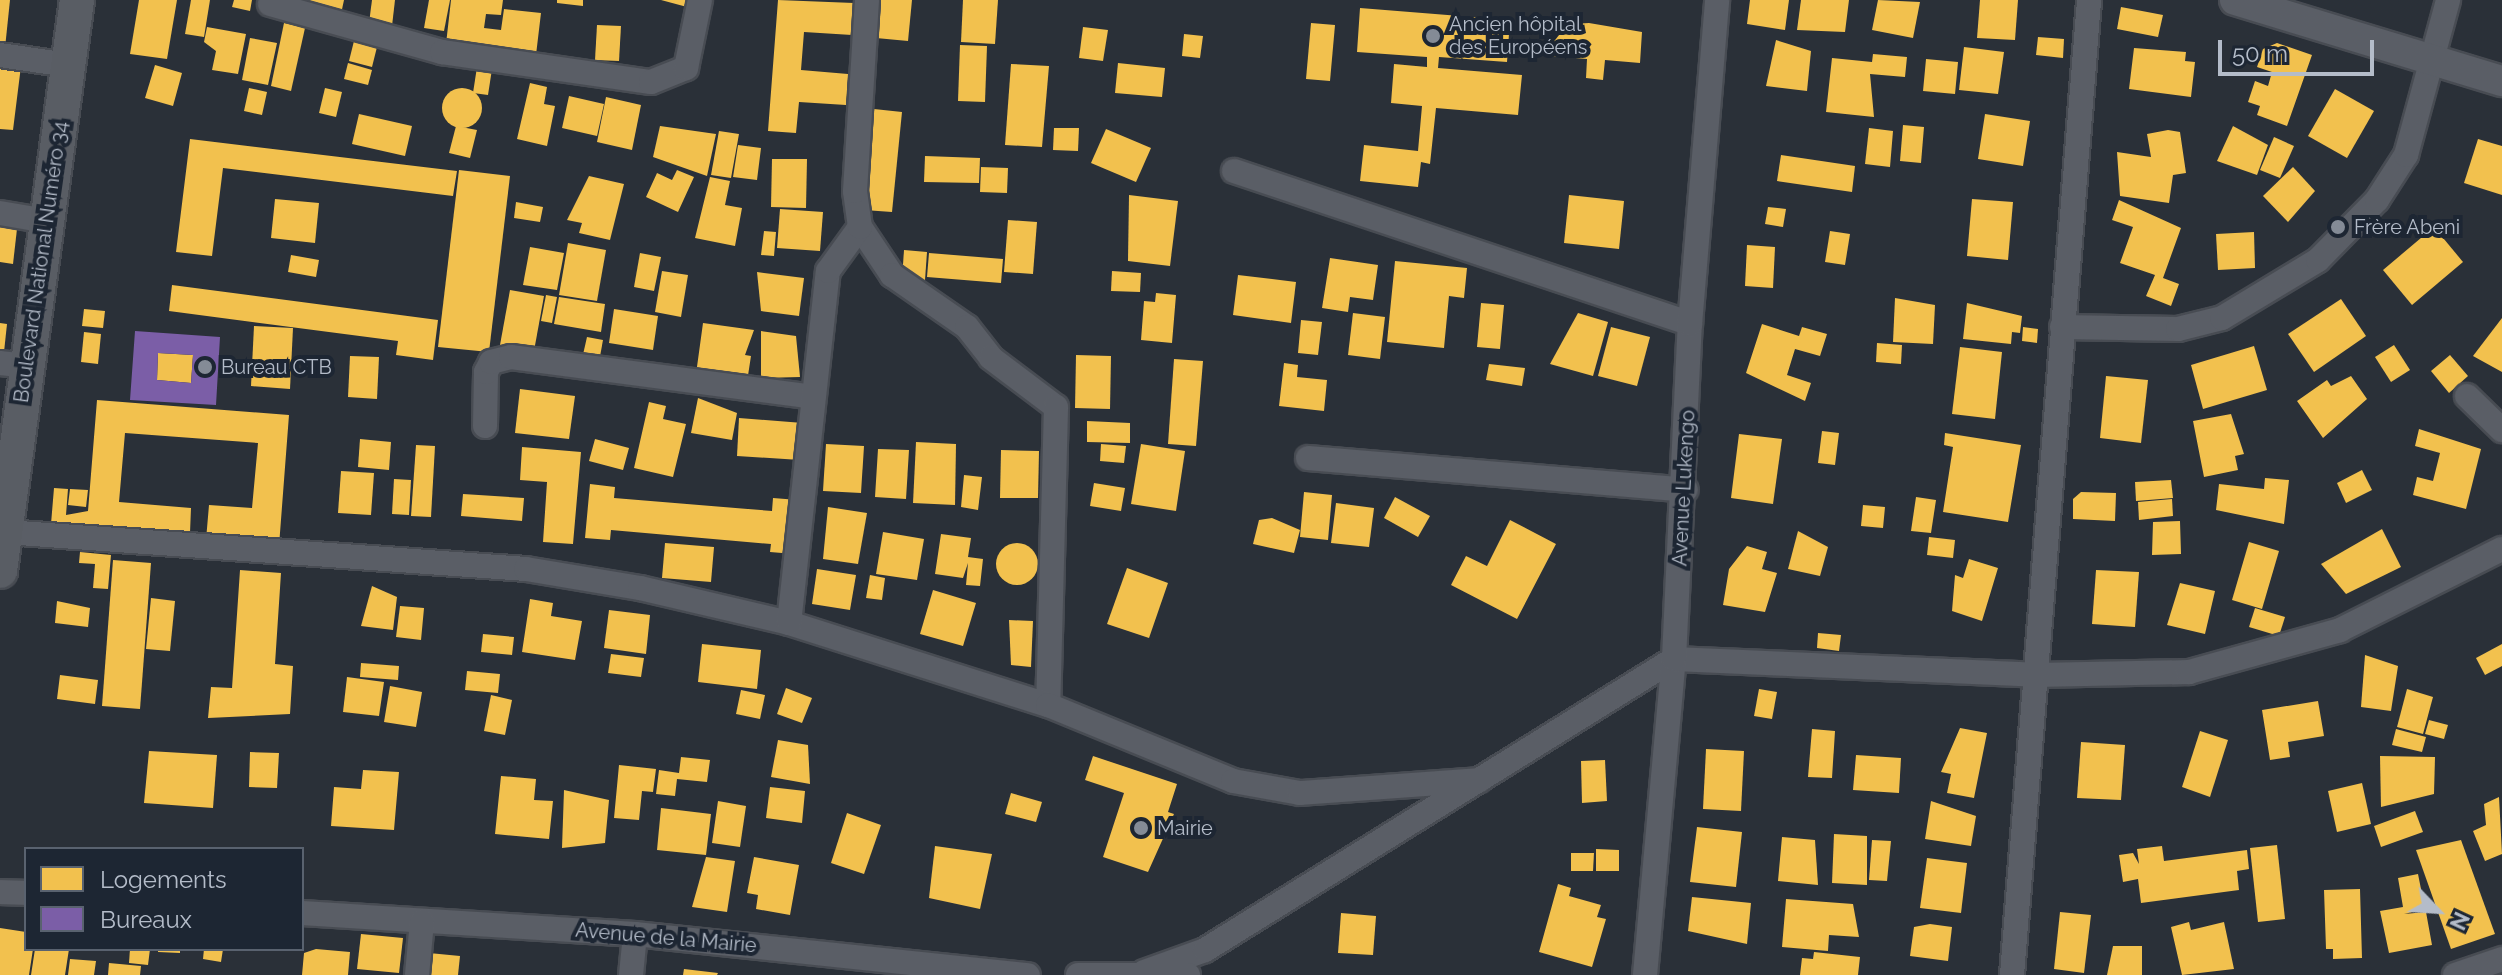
<!DOCTYPE html>
<html>
<head>
<meta charset="utf-8">
<style>
  body { margin:0 }
  #map { position:relative; width:2502px; height:975px; overflow:hidden; background:#2a3038; font-family:Raleway,sans-serif }
  div>[style] { position:absolute }
  .homes>* { inset:0; background:#f2c14e }
  .round { border-radius:50% }
  .offices>* { inset:0; background:#7b5ea7 }
  .roads { filter:drop-shadow(2px 0 #484c53) drop-shadow(-2px 0 #484c53) drop-shadow(0 2px #484c53) drop-shadow(0 -2px #484c53) }
  .minor>* { height:24px; margin:-12px; padding:0 12px; transform-origin:12px; border-radius:12px; background:#5a5e66 }
  .tertiary>* { height:30px; margin:-15px; padding:0 15px; transform-origin:15px; border-radius:15px; background:#5a5e66 }
  .secondary>* { height:34px; margin:-17px; padding:0 17px; transform-origin:17px; border-radius:17px; background:#595d64 }
  .dots>* { width:22px; height:22px; translate:-50% -50%; box-sizing:border-box; border:4px solid #1d2633; border-radius:50% }
  span { translate:-50% -50%; white-space:nowrap; text-align:center; line-height:1.15; -webkit-text-stroke:8px #1d2633; paint-order:stroke }
  .poi-label { font-size:20px; color:#b4bcc9 }
  .left { translate:0 -50%; text-align:left }
  .street-label { font-size:20px; color:#b4bcc9 }
  .legend { position:absolute; left:24px; top:847px; width:280px; height:104px; box-sizing:border-box; background:#1d2633; border:2px solid #59626f; margin:0; padding:10px 14px; list-style:none; font-size:24px; color:#b4bcc9 }
  .legend li { display:flex; align-items:center; gap:16px; height:40px }
  .legend b { width:40px; border:2px solid #59626f }
  .north { position:absolute; left:2398px; top:871px; width:80px; height:80px; -webkit-text-stroke:6px #1d2633; paint-order:stroke; rotate:115deg; font-size:22px; font-weight:700; line-height:32px; text-align:center; color:#b4bcc9 }
  .north::after { content:''; display:block; margin:auto; width:28px; height:36px; background:#b4bcc9; clip-path:polygon(50% 0,100% 100%,50% 72%,0 100%) }
  .scale { position:absolute; left:2218px; top:40px; width:156px; height:36px; box-sizing:border-box; border:4px solid #b4bcc9; border-top:0; padding-left:10px; font-size:24px; line-height:28px; white-space:nowrap; color:#b4bcc9; -webkit-text-stroke:6px #1d2633; paint-order:stroke }
</style>
</head>
<body>
<div id="map">
  <div class="homes">
    <div style="clip-path:polygon(0 0,10px 0,5px 48px,0 48px)"></div>
    <div style="clip-path:polygon(139px 0,177px 0,167px 59px,130px 54px)"></div>
    <div style="clip-path:polygon(191px 0,210px 0,204px 37px,185px 34px)"></div>
    <div style="clip-path:polygon(234px 0,252px 0,250px 11px,232px 7px)"></div>
    <div style="clip-path:polygon(302px 0,344px 0,341px 14px,300px 6px)"></div>
    <div style="clip-path:polygon(372px 0,395px 0,392px 26px,369px 23px)"></div>
    <div style="clip-path:polygon(429px 0,450px 0,444px 31px,424px 28px)"></div>
    <div style="clip-path:polygon(451px 0,503px 0,501px 15px,486px 14px,484px 28px,501px 30px,504px 9px,541px 13px,536px 55px,446px 44px)"></div>
    <div style="clip-path:polygon(557px 0,583px 0,583px 6px,557px 3px)"></div>
    <div style="clip-path:polygon(661px 0,689px 0,687px 7px)"></div>
    <div style="clip-path:polygon(778px 0,854px 3px,852px 35px,804px 32px,801px 70px,848px 74px,846px 105px,799px 102px,796px 133px,768px 131px)"></div>
    <div style="clip-path:polygon(880px 0,912px 0,908px 41px,876px 38px)"></div>
    <div style="clip-path:polygon(963px 0,998px 0,995px 44px,961px 42px)"></div>
    <div style="clip-path:polygon(1750px 0,1789px 0,1785px 30px,1747px 24px)"></div>
    <div style="clip-path:polygon(1801px 0,1849px 0,1845px 32px,1797px 30px)"></div>
    <div style="clip-path:polygon(1878px 0,1920px 2px,1913px 38px,1872px 30px)"></div>
    <div style="clip-path:polygon(1980px 0,2018px 0,2015px 40px,1977px 38px)"></div>
    <div style="clip-path:polygon(2121px 7px,2163px 15px,2158px 37px,2117px 29px)"></div>
    <div style="clip-path:polygon(1360px 8px,1510px 20px,1507px 62px,1439px 57px,1438px 68px,1522px 75px,1518px 115px,1436px 108px,1430px 164px,1421px 162px,1418px 187px,1360px 181px,1364px 145px,1418px 151px,1422px 106px,1391px 103px,1394px 64px,1427px 67px,1427px 57px,1357px 52px)"></div>
    <div style="clip-path:polygon(284px 23px,305px 28px,291px 91px,271px 86px)"></div>
    <div style="clip-path:polygon(1311px 23px,1335px 25px,1330px 81px,1306px 79px)"></div>
    <div style="clip-path:polygon(1589px 23px,1642px 32px,1640px 63px,1605px 60px,1603px 80px,1586px 78px,1587px 59px,1552px 56px,1555px 25px)"></div>
    <div style="clip-path:polygon(597px 25px,621px 26px,619px 61px,595px 60px)"></div>
    <div style="clip-path:polygon(207px 27px,246px 34px,238px 74px,212px 70px,216px 51px,204px 42px)"></div>
    <div style="clip-path:polygon(1083px 27px,1108px 30px,1103px 61px,1079px 58px)"></div>
    <div style="clip-path:polygon(1184px 34px,1203px 36px,1200px 58px,1182px 56px)"></div>
    <div style="clip-path:polygon(2038px 37px,2064px 39px,2063px 58px,2036px 55px)"></div>
    <div style="clip-path:polygon(250px 38px,277px 43px,268px 85px,242px 80px)"></div>
    <div style="clip-path:polygon(1776px 40px,1811px 51px,1807px 91px,1766px 86px)"></div>
    <div style="clip-path:polygon(354px 41px,377px 47px,372px 67px,349px 61px)"></div>
    <div style="clip-path:polygon(2277px 43px,2312px 55px,2287px 126px,2257px 115px,2260px 106px,2248px 102px,2255px 81px,2268px 86px,2272px 72px,2257px 67px,2263px 49px)"></div>
    <div style="clip-path:polygon(960px 45px,987px 46px,985px 102px,958px 101px)"></div>
    <div style="clip-path:polygon(1964px 47px,2004px 52px,1998px 94px,1959px 90px)"></div>
    <div style="clip-path:polygon(2134px 48px,2186px 52px,2185px 61px,2195px 62px,2191px 97px,2129px 89px)"></div>
    <div style="clip-path:polygon(1873px 54px,1907px 57px,1905px 77px,1870px 74px,1874px 117px,1826px 112px,1832px 58px,1872px 62px)"></div>
    <div style="clip-path:polygon(1926px 59px,1958px 62px,1955px 94px,1923px 91px)"></div>
    <div style="clip-path:polygon(0 63px,21px 66px,13px 130px,0 129px)"></div>
    <div style="clip-path:polygon(348px 63px,372px 70px,368px 85px,344px 79px)"></div>
    <div style="clip-path:polygon(1118px 63px,1165px 68px,1162px 97px,1115px 93px)"></div>
    <div style="clip-path:polygon(1011px 64px,1049px 66px,1042px 147px,1005px 145px)"></div>
    <div style="clip-path:polygon(155px 65px,182px 73px,173px 106px,145px 98px)"></div>
    <div style="clip-path:polygon(477px 67px,492px 69px,488px 95px,473px 93px)"></div>
    <div style="clip-path:polygon(530px 83px,547px 87px,544px 104px,555px 106px,547px 146px,517px 139px)"></div>
    <div style="clip-path:polygon(249px 88px,267px 92px,262px 115px,244px 111px)"></div>
    <div style="clip-path:polygon(325px 88px,342px 92px,336px 117px,319px 113px)"></div>
    <div class="round" style="left:442px;top:88px;width:40px;height:40px"></div>
    <div style="clip-path:polygon(2335px 89px,2374px 111px,2347px 158px,2308px 136px)"></div>
    <div style="clip-path:polygon(569px 96px,604px 104px,597px 136px,562px 128px)"></div>
    <div style="clip-path:polygon(606px 97px,641px 105px,632px 150px,597px 142px)"></div>
    <div style="clip-path:polygon(874px 109px,902px 112px,892px 212px,864px 210px)"></div>
    <div style="clip-path:polygon(359px 114px,412px 126px,405px 156px,352px 144px)"></div>
    <div style="clip-path:polygon(1985px 114px,2030px 121px,2023px 166px,1978px 159px)"></div>
    <div style="clip-path:polygon(1903px 125px,1924px 127px,1921px 163px,1900px 161px)"></div>
    <div style="clip-path:polygon(456px 126px,477px 130px,470px 158px,449px 153px)"></div>
    <div style="clip-path:polygon(660px 126px,716px 134px,707px 176px,653px 157px)"></div>
    <div style="clip-path:polygon(2233px 126px,2268px 145px,2257px 175px,2217px 161px)"></div>
    <div style="clip-path:polygon(1054px 128px,1079px 128px,1078px 151px,1053px 150px)"></div>
    <div style="clip-path:polygon(1869px 128px,1893px 131px,1890px 167px,1865px 164px)"></div>
    <div style="clip-path:polygon(1106px 129px,1151px 148px,1136px 182px,1091px 163px)"></div>
    <div style="clip-path:polygon(2168px 130px,2180px 132px,2186px 173px,2173px 175px,2169px 203px,2120px 196px,2117px 152px,2151px 157px,2147px 134px)"></div>
    <div style="clip-path:polygon(719px 131px,739px 134px,731px 178px,711px 175px)"></div>
    <div style="clip-path:polygon(2274px 137px,2294px 146px,2280px 178px,2260px 170px)"></div>
    <div style="clip-path:polygon(190px 139px,457px 171px,453px 196px,223px 168px,212px 256px,176px 252px)"></div>
    <div style="clip-path:polygon(2478px 139px,2502px 146px,2502px 195px,2464px 183px)"></div>
    <div style="clip-path:polygon(738px 145px,761px 148px,757px 180px,733px 177px)"></div>
    <div style="clip-path:polygon(1781px 155px,1855px 166px,1852px 192px,1777px 181px)"></div>
    <div style="clip-path:polygon(925px 156px,980px 158px,979px 183px,924px 182px)"></div>
    <div style="clip-path:polygon(772px 159px,807px 159px,806px 208px,771px 207px)"></div>
    <div style="clip-path:polygon(981px 167px,1008px 168px,1007px 193px,980px 192px)"></div>
    <div style="clip-path:polygon(2293px 167px,2315px 191px,2288px 222px,2263px 196px)"></div>
    <div style="clip-path:polygon(459px 170px,510px 176px,489px 352px,438px 347px)"></div>
    <div style="clip-path:polygon(677px 170px,694px 177px,678px 212px,646px 197px,657px 173px,672px 180px)"></div>
    <div style="clip-path:polygon(589px 176px,624px 184px,610px 240px,579px 233px,582px 223px,567px 220px)"></div>
    <div style="clip-path:polygon(710px 177px,730px 181px,725px 205px,742px 208px,735px 246px,695px 238px)"></div>
    <div style="clip-path:polygon(1129px 195px,1178px 201px,1170px 266px,1128px 261px)"></div>
    <div style="clip-path:polygon(1569px 195px,1624px 201px,1619px 249px,1564px 243px)"></div>
    <div style="clip-path:polygon(275px 199px,319px 203px,315px 243px,271px 238px)"></div>
    <div style="clip-path:polygon(1972px 199px,2013px 202px,2008px 260px,1967px 256px)"></div>
    <div style="clip-path:polygon(2119px 200px,2181px 228px,2163px 278px,2179px 284px,2171px 306px,2146px 296px,2155px 275px,2120px 263px,2133px 227px,2112px 220px)"></div>
    <div style="clip-path:polygon(516px 202px,543px 207px,540px 222px,514px 218px)"></div>
    <div style="clip-path:polygon(1768px 207px,1786px 209px,1783px 227px,1765px 224px)"></div>
    <div style="clip-path:polygon(780px 209px,823px 212px,820px 251px,777px 248px)"></div>
    <div style="clip-path:polygon(0 218px,18px 220px,13px 264px,0 262px)"></div>
    <div style="clip-path:polygon(1008px 220px,1037px 222px,1033px 274px,1004px 272px)"></div>
    <div style="clip-path:polygon(2434px 227px,2463px 262px,2412px 305px,2383px 270px)"></div>
    <div style="clip-path:polygon(764px 231px,776px 232px,774px 256px,761px 255px)"></div>
    <div style="clip-path:polygon(1830px 231px,1850px 234px,1845px 265px,1825px 262px)"></div>
    <div style="clip-path:polygon(2254px 232px,2255px 268px,2218px 270px,2216px 234px)"></div>
    <div style="clip-path:polygon(568px 243px,606px 250px,597px 301px,559px 295px)"></div>
    <div style="clip-path:polygon(1747px 245px,1775px 247px,1773px 288px,1745px 286px)"></div>
    <div style="clip-path:polygon(530px 247px,564px 253px,557px 290px,523px 285px)"></div>
    <div style="clip-path:polygon(904px 250px,927px 252px,925px 280px,902px 279px)"></div>
    <div style="clip-path:polygon(640px 253px,661px 257px,654px 291px,634px 287px)"></div>
    <div style="clip-path:polygon(929px 253px,1003px 259px,1001px 283px,927px 277px)"></div>
    <div style="clip-path:polygon(291px 255px,319px 260px,316px 277px,288px 272px)"></div>
    <div style="clip-path:polygon(1330px 258px,1378px 265px,1373px 300px,1350px 297px,1348px 312px,1322px 308px)"></div>
    <div style="clip-path:polygon(1395px 261px,1467px 268px,1464px 298px,1449px 296px,1444px 348px,1387px 342px)"></div>
    <div style="clip-path:polygon(662px 271px,688px 275px,681px 317px,655px 312px)"></div>
    <div style="clip-path:polygon(1112px 271px,1141px 273px,1140px 292px,1111px 291px)"></div>
    <div style="clip-path:polygon(757px 272px,804px 278px,799px 316px,761px 311px)"></div>
    <div style="clip-path:polygon(1238px 275px,1296px 282px,1291px 323px,1233px 315px)"></div>
    <div style="clip-path:polygon(172px 285px,438px 320px,433px 360px,396px 355px,398px 341px,169px 311px)"></div>
    <div style="clip-path:polygon(510px 290px,544px 296px,534px 351px,500px 345px)"></div>
    <div style="clip-path:polygon(1156px 293px,1176px 295px,1172px 343px,1141px 340px,1144px 301px,1155px 302px)"></div>
    <div style="clip-path:polygon(546px 295px,557px 297px,552px 323px,541px 321px)"></div>
    <div style="clip-path:polygon(559px 297px,605px 304px,601px 332px,554px 324px)"></div>
    <div style="clip-path:polygon(1895px 298px,1935px 305px,1933px 344px,1893px 342px)"></div>
    <div style="clip-path:polygon(2341px 299px,2366px 336px,2314px 372px,2288px 334px)"></div>
    <div style="clip-path:polygon(1481px 303px,1504px 305px,1500px 349px,1477px 347px)"></div>
    <div style="clip-path:polygon(1967px 303px,2022px 316px,2020px 333px,2012px 332px,2011px 344px,1963px 339px)"></div>
    <div style="clip-path:polygon(84px 309px,105px 311px,103px 328px,82px 326px)"></div>
    <div style="clip-path:polygon(614px 309px,658px 316px,653px 350px,609px 343px)"></div>
    <div style="clip-path:polygon(1353px 313px,1385px 317px,1380px 359px,1348px 355px)"></div>
    <div style="clip-path:polygon(1578px 313px,1608px 322px,1593px 376px,1550px 364px)"></div>
    <div style="clip-path:polygon(2502px 318px,2502px 372px,2473px 356px)"></div>
    <div style="clip-path:polygon(1301px 320px,1322px 322px,1318px 355px,1298px 353px)"></div>
    <div style="clip-path:polygon(0 323px,7px 324px,4px 352px,0 352px)"></div>
    <div style="clip-path:polygon(703px 323px,754px 330px,745px 355px,751px 356px,747px 382px,696px 374px)"></div>
    <div style="clip-path:polygon(1762px 324px,1799px 336px,1802px 327px,1827px 334px,1820px 356px,1795px 349px,1787px 375px,1811px 383px,1805px 401px,1746px 373px)"></div>
    <div style="clip-path:polygon(254px 326px,293px 328px,290px 389px,251px 386px)"></div>
    <div style="clip-path:polygon(1611px 327px,1650px 337px,1637px 386px,1598px 376px)"></div>
    <div style="clip-path:polygon(2023px 327px,2038px 329px,2037px 343px,2022px 341px)"></div>
    <div style="clip-path:polygon(761px 331px,796px 336px,800px 377px,761px 378px)"></div>
    <div style="clip-path:polygon(84px 332px,101px 334px,98px 364px,81px 362px)"></div>
    <div style="clip-path:polygon(587px 337px,603px 340px,599px 362px,582px 359px)"></div>
    <div style="clip-path:polygon(1877px 343px,1902px 345px,1901px 364px,1876px 362px)"></div>
    <div style="clip-path:polygon(2394px 345px,2410px 370px,2391px 382px,2375px 357px)"></div>
    <div style="clip-path:polygon(2254px 346px,2267px 390px,2203px 409px,2191px 365px)"></div>
    <div style="clip-path:polygon(1960px 347px,2002px 352px,1995px 419px,1952px 414px)"></div>
    <div style="clip-path:polygon(158px 353px,193px 355px,191px 383px,157px 380px)"></div>
    <div style="clip-path:polygon(1076px 355px,1111px 356px,1110px 409px,1075px 408px)"></div>
    <div style="clip-path:polygon(2450px 355px,2468px 376px,2449px 393px,2431px 371px)"></div>
    <div style="clip-path:polygon(350px 356px,379px 357px,377px 399px,348px 397px)"></div>
    <div style="clip-path:polygon(1174px 359px,1203px 361px,1196px 446px,1168px 444px)"></div>
    <div style="clip-path:polygon(1284px 363px,1298px 365px,1297px 377px,1327px 380px,1324px 411px,1279px 406px)"></div>
    <div style="clip-path:polygon(1489px 364px,1525px 368px,1522px 386px,1486px 380px)"></div>
    <div style="clip-path:polygon(2106px 376px,2148px 380px,2141px 443px,2100px 438px)"></div>
    <div style="clip-path:polygon(2351px 376px,2367px 399px,2323px 438px,2297px 401px,2327px 380px,2331px 386px)"></div>
    <div style="clip-path:polygon(520px 389px,575px 396px,569px 439px,515px 433px)"></div>
    <div style="clip-path:polygon(698px 398px,737px 413px,732px 440px,691px 433px)"></div>
    <div style="clip-path:polygon(97px 400px,289px 415px,279px 546px,206px 540px,209px 505px,252px 508px,258px 443px,125px 433px,119px 502px,191px 508px,190px 533px,51px 524px,54px 488px,68px 489px,66px 515px,88px 511px)"></div>
    <div style="clip-path:polygon(649px 402px,666px 406px,663px 419px,686px 424px,673px 477px,634px 468px)"></div>
    <div style="clip-path:polygon(2231px 414px,2244px 454px,2235px 456px,2238px 470px,2204px 477px,2193px 421px)"></div>
    <div style="clip-path:polygon(739px 418px,803px 423px,800px 460px,737px 456px)"></div>
    <div style="clip-path:polygon(1087px 421px,1130px 423px,1130px 443px,1087px 442px)"></div>
    <div style="clip-path:polygon(2419px 429px,2481px 449px,2466px 509px,2413px 495px,2417px 477px,2433px 481px,2440px 453px,2415px 446px)"></div>
    <div style="clip-path:polygon(1822px 431px,1839px 433px,1835px 465px,1818px 463px)"></div>
    <div style="clip-path:polygon(1945px 433px,2021px 445px,2008px 522px,1943px 512px,1953px 447px,1944px 445px)"></div>
    <div style="clip-path:polygon(1739px 434px,1782px 439px,1773px 504px,1731px 498px)"></div>
    <div style="clip-path:polygon(360px 439px,391px 442px,389px 470px,358px 467px)"></div>
    <div style="clip-path:polygon(595px 439px,629px 448px,623px 470px,589px 461px)"></div>
    <div style="clip-path:polygon(916px 442px,956px 444px,955px 505px,913px 503px)"></div>
    <div style="clip-path:polygon(826px 444px,864px 446px,861px 493px,823px 491px)"></div>
    <div style="clip-path:polygon(1101px 444px,1126px 446px,1124px 463px,1100px 461px)"></div>
    <div style="clip-path:polygon(1141px 444px,1185px 451px,1176px 511px,1131px 504px)"></div>
    <div style="clip-path:polygon(416px 445px,435px 446px,431px 517px,411px 516px)"></div>
    <div style="clip-path:polygon(522px 447px,581px 452px,573px 544px,543px 542px,547px 482px,520px 480px)"></div>
    <div style="clip-path:polygon(878px 449px,909px 450px,906px 499px,875px 497px)"></div>
    <div style="clip-path:polygon(1001px 450px,1039px 451px,1038px 498px,1000px 498px)"></div>
    <div style="clip-path:polygon(2362px 470px,2372px 490px,2346px 503px,2337px 483px)"></div>
    <div style="clip-path:polygon(341px 471px,374px 473px,371px 515px,338px 513px)"></div>
    <div style="clip-path:polygon(964px 475px,982px 477px,978px 510px,961px 507px)"></div>
    <div style="clip-path:polygon(2265px 478px,2289px 480px,2284px 524px,2216px 510px,2219px 484px,2264px 489px)"></div>
    <div style="clip-path:polygon(394px 479px,411px 480px,409px 515px,392px 514px)"></div>
    <div style="clip-path:polygon(2171px 480px,2173px 498px,2136px 501px,2135px 482px)"></div>
    <div style="clip-path:polygon(1094px 483px,1125px 488px,1121px 511px,1090px 506px)"></div>
    <div style="clip-path:polygon(590px 484px,615px 487px,614px 498px,772px 511px,773px 498px,798px 500px,794px 554px,770px 552px,771px 544px,611px 530px,610px 540px,585px 538px)"></div>
    <div style="clip-path:polygon(70px 489px,88px 490px,86px 507px,68px 505px)"></div>
    <div style="clip-path:polygon(1304px 492px,1332px 495px,1328px 540px,1300px 537px)"></div>
    <div style="clip-path:polygon(2081px 492px,2116px 493px,2115px 521px,2073px 519px,2073px 499px)"></div>
    <div style="clip-path:polygon(463px 494px,524px 498px,522px 521px,461px 516px)"></div>
    <div style="clip-path:polygon(1395px 497px,1430px 516px,1418px 537px,1384px 518px)"></div>
    <div style="clip-path:polygon(1916px 497px,1936px 500px,1931px 533px,1911px 531px)"></div>
    <div style="clip-path:polygon(2172px 499px,2173px 516px,2139px 520px,2138px 502px)"></div>
    <div style="clip-path:polygon(1336px 503px,1374px 508px,1369px 547px,1331px 543px)"></div>
    <div style="clip-path:polygon(1863px 505px,1885px 507px,1883px 528px,1861px 526px)"></div>
    <div style="clip-path:polygon(828px 507px,867px 513px,858px 564px,823px 559px)"></div>
    <div style="clip-path:polygon(1272px 518px,1300px 530px,1294px 553px,1253px 544px,1259px 520px)"></div>
    <div style="clip-path:polygon(1510px 520px,1556px 544px,1517px 619px,1451px 585px,1466px 556px,1487px 566px)"></div>
    <div style="clip-path:polygon(2180px 521px,2181px 554px,2152px 555px,2153px 522px)"></div>
    <div style="clip-path:polygon(2382px 529px,2401px 567px,2346px 594px,2321px 564px)"></div>
    <div style="clip-path:polygon(1798px 531px,1828px 547px,1820px 576px,1788px 569px)"></div>
    <div style="clip-path:polygon(883px 532px,924px 539px,917px 580px,876px 574px)"></div>
    <div style="clip-path:polygon(941px 534px,971px 538px,968px 557px,983px 559px,980px 586px,966px 585px,968px 563px,963px 578px,935px 574px)"></div>
    <div style="clip-path:polygon(1929px 537px,1955px 540px,1953px 558px,1927px 555px)"></div>
    <div style="clip-path:polygon(2249px 542px,2279px 551px,2262px 609px,2232px 600px)"></div>
    <div style="clip-path:polygon(665px 543px,714px 547px,711px 582px,662px 578px)"></div>
    <div class="round" style="left:996px;top:543px;width:42px;height:42px"></div>
    <div style="clip-path:polygon(1747px 546px,1767px 552px,1762px 569px,1777px 573px,1765px 612px,1723px 605px,1729px 569px)"></div>
    <div style="clip-path:polygon(80px 552px,111px 555px,108px 589px,93px 588px,95px 564px,79px 563px)"></div>
    <div style="clip-path:polygon(1969px 559px,1998px 568px,1982px 621px,1952px 611px,1955px 575px,1963px 578px)"></div>
    <div style="clip-path:polygon(113px 560px,151px 563px,140px 709px,102px 706px)"></div>
    <div style="clip-path:polygon(1127px 568px,1168px 583px,1149px 638px,1107px 624px)"></div>
    <div style="clip-path:polygon(817px 569px,856px 575px,850px 610px,812px 604px)"></div>
    <div style="clip-path:polygon(240px 570px,281px 573px,275px 664px,293px 666px,290px 714px,208px 718px,211px 687px,232px 688px)"></div>
    <div style="clip-path:polygon(2096px 570px,2139px 572px,2135px 627px,2092px 624px)"></div>
    <div style="clip-path:polygon(870px 575px,885px 578px,882px 600px,866px 598px)"></div>
    <div style="clip-path:polygon(2180px 583px,2215px 591px,2205px 634px,2167px 625px)"></div>
    <div style="clip-path:polygon(372px 586px,397px 597px,393px 630px,361px 626px)"></div>
    <div style="clip-path:polygon(933px 590px,976px 603px,963px 646px,920px 634px)"></div>
    <div style="clip-path:polygon(151px 598px,175px 601px,170px 651px,146px 649px)"></div>
    <div style="clip-path:polygon(530px 599px,553px 603px,551px 616px,582px 621px,575px 660px,522px 652px)"></div>
    <div style="clip-path:polygon(57px 601px,90px 608px,88px 627px,55px 623px)"></div>
    <div style="clip-path:polygon(400px 606px,424px 608px,421px 640px,396px 637px)"></div>
    <div style="clip-path:polygon(2255px 608px,2285px 617px,2279px 636px,2249px 627px)"></div>
    <div style="clip-path:polygon(609px 610px,650px 615px,646px 654px,604px 648px)"></div>
    <div style="clip-path:polygon(1009px 620px,1033px 621px,1031px 667px,1011px 665px)"></div>
    <div style="clip-path:polygon(1818px 633px,1841px 635px,1839px 651px,1817px 648px)"></div>
    <div style="clip-path:polygon(483px 634px,514px 637px,512px 655px,481px 652px)"></div>
    <div style="clip-path:polygon(702px 644px,761px 650px,757px 689px,698px 682px)"></div>
    <div style="clip-path:polygon(2502px 644px,2502px 666px,2485px 675px,2476px 658px)"></div>
    <div style="clip-path:polygon(611px 654px,644px 658px,641px 677px,608px 673px)"></div>
    <div style="clip-path:polygon(2365px 655px,2398px 666px,2391px 711px,2361px 707px)"></div>
    <div style="clip-path:polygon(361px 663px,399px 666px,398px 680px,360px 677px)"></div>
    <div style="clip-path:polygon(467px 671px,500px 674px,498px 693px,465px 690px)"></div>
    <div style="clip-path:polygon(60px 675px,98px 680px,95px 704px,57px 699px)"></div>
    <div style="clip-path:polygon(347px 677px,384px 682px,379px 716px,343px 712px)"></div>
    <div style="clip-path:polygon(390px 686px,422px 692px,416px 727px,384px 722px)"></div>
    <div style="clip-path:polygon(786px 688px,812px 698px,802px 723px,777px 714px)"></div>
    <div style="clip-path:polygon(1759px 689px,1777px 692px,1772px 719px,1754px 716px)"></div>
    <div style="clip-path:polygon(2407px 689px,2433px 697px,2423px 734px,2397px 727px)"></div>
    <div style="clip-path:polygon(741px 690px,765px 695px,760px 719px,736px 714px)"></div>
    <div style="clip-path:polygon(491px 695px,512px 700px,505px 735px,484px 731px)"></div>
    <div style="clip-path:polygon(2318px 701px,2324px 736px,2288px 742px,2290px 757px,2270px 760px,2262px 710px)"></div>
    <div style="clip-path:polygon(2429px 720px,2448px 725px,2444px 739px,2425px 734px)"></div>
    <div style="clip-path:polygon(1960px 728px,1987px 733px,1974px 798px,1947px 793px,1951px 774px,1941px 772px)"></div>
    <div style="clip-path:polygon(1812px 729px,1835px 731px,1832px 778px,1808px 777px)"></div>
    <div style="clip-path:polygon(2396px 729px,2426px 737px,2422px 752px,2392px 745px)"></div>
    <div style="clip-path:polygon(2200px 731px,2228px 740px,2210px 797px,2182px 787px)"></div>
    <div style="clip-path:polygon(778px 740px,808px 745px,810px 784px,771px 777px)"></div>
    <div style="clip-path:polygon(2081px 742px,2125px 745px,2121px 800px,2077px 798px)"></div>
    <div style="clip-path:polygon(1706px 749px,1744px 751px,1741px 811px,1703px 809px)"></div>
    <div style="clip-path:polygon(149px 751px,217px 755px,213px 808px,144px 803px)"></div>
    <div style="clip-path:polygon(250px 752px,279px 753px,277px 788px,249px 787px)"></div>
    <div style="clip-path:polygon(1856px 755px,1901px 758px,1899px 793px,1853px 790px)"></div>
    <div style="clip-path:polygon(1093px 756px,1177px 784px,1168px 812px,1174px 814px,1148px 872px,1103px 857px,1124px 793px,1085px 780px)"></div>
    <div style="clip-path:polygon(2380px 756px,2435px 757px,2434px 794px,2381px 807px)"></div>
    <div style="clip-path:polygon(681px 757px,710px 760px,707px 782px,677px 779px,675px 796px,656px 794px,659px 770px,679px 773px)"></div>
    <div style="clip-path:polygon(1605px 760px,1607px 801px,1582px 803px,1581px 761px)"></div>
    <div style="clip-path:polygon(619px 765px,656px 769px,653px 792px,642px 791px,639px 820px,614px 818px)"></div>
    <div style="clip-path:polygon(363px 770px,399px 772px,394px 830px,331px 826px,334px 787px,361px 789px)"></div>
    <div style="clip-path:polygon(501px 776px,536px 779px,534px 800px,553px 801px,549px 839px,495px 834px)"></div>
    <div style="clip-path:polygon(2362px 783px,2371px 824px,2337px 832px,2328px 791px)"></div>
    <div style="clip-path:polygon(770px 787px,805px 791px,802px 823px,766px 818px)"></div>
    <div style="clip-path:polygon(564px 790px,609px 800px,605px 843px,562px 848px)"></div>
    <div style="clip-path:polygon(1011px 793px,1042px 802px,1036px 822px,1005px 814px)"></div>
    <div style="clip-path:polygon(2499px 797px,2502px 854px,2485px 861px,2473px 831px,2486px 825px,2484px 804px)"></div>
    <div style="clip-path:polygon(718px 801px,746px 806px,740px 847px,712px 843px)"></div>
    <div style="clip-path:polygon(1931px 801px,1976px 816px,1971px 846px,1925px 839px)"></div>
    <div style="clip-path:polygon(661px 808px,711px 814px,706px 855px,657px 850px)"></div>
    <div style="clip-path:polygon(2415px 811px,2423px 832px,2381px 847px,2374px 826px)"></div>
    <div style="clip-path:polygon(847px 813px,881px 825px,864px 874px,831px 863px)"></div>
    <div style="clip-path:polygon(1697px 827px,1742px 832px,1736px 887px,1690px 882px)"></div>
    <div style="clip-path:polygon(1834px 834px,1867px 836px,1867px 885px,1832px 883px)"></div>
    <div style="clip-path:polygon(1782px 837px,1815px 840px,1818px 885px,1778px 881px)"></div>
    <div style="clip-path:polygon(1872px 840px,1891px 841px,1887px 881px,1869px 880px)"></div>
    <div style="clip-path:polygon(2461px 840px,2495px 934px,2451px 949px,2416px 850px)"></div>
    <div style="clip-path:polygon(2277px 845px,2285px 919px,2258px 922px,2250px 848px)"></div>
    <div style="clip-path:polygon(935px 846px,992px 854px,980px 909px,929px 898px)"></div>
    <div style="clip-path:polygon(2162px 846px,2164px 861px,2247px 850px,2249px 869px,2237px 871px,2239px 890px,2141px 903px,2138px 879px,2123px 882px,2119px 855px,2133px 853px,2139px 864px,2137px 849px)"></div>
    <div style="clip-path:polygon(1596px 849px,1619px 850px,1619px 871px,1596px 871px)"></div>
    <div style="clip-path:polygon(1571px 853px,1594px 853px,1593px 871px,1571px 871px)"></div>
    <div style="clip-path:polygon(706px 857px,735px 861px,727px 912px,692px 907px)"></div>
    <div style="clip-path:polygon(754px 857px,799px 865px,790px 915px,756px 909px,758px 895px,747px 893px)"></div>
    <div style="clip-path:polygon(1927px 858px,1967px 863px,1961px 913px,1920px 908px)"></div>
    <div style="clip-path:polygon(2418px 874px,2425px 909px,2404px 914px,2426px 912px,2432px 945px,2389px 953px,2380px 911px,2403px 907px,2398px 878px)"></div>
    <div style="clip-path:polygon(1558px 884px,1571px 888px,1569px 896px,1601px 905px,1597px 917px,1606px 919px,1592px 967px,1539px 952px)"></div>
    <div style="clip-path:polygon(2360px 889px,2362px 958px,2333px 959px,2333px 949px,2326px 949px,2324px 890px)"></div>
    <div style="clip-path:polygon(1692px 897px,1751px 903px,1747px 944px,1688px 931px)"></div>
    <div style="clip-path:polygon(1786px 899px,1853px 904px,1859px 937px,1829px 935px,1828px 951px,1782px 947px)"></div>
    <div style="clip-path:polygon(2060px 912px,2091px 915px,2084px 973px,2054px 969px)"></div>
    <div style="clip-path:polygon(1341px 913px,1376px 916px,1373px 955px,1338px 953px)"></div>
    <div style="clip-path:polygon(2189px 922px,2191px 930px,2224px 922px,2234px 969px,2182px 975px,2171px 927px)"></div>
    <div style="clip-path:polygon(1930px 924px,1952px 927px,1948px 961px,1910px 956px,1914px 927px)"></div>
    <div style="clip-path:polygon(0 928px,26px 932px,26px 949px,33px 949px,29px 975px,0 975px)"></div>
    <div style="clip-path:polygon(361px 934px,403px 938px,399px 973px,357px 969px)"></div>
    <div style="clip-path:polygon(2113px 946px,2142px 946px,2142px 975px,2107px 975px)"></div>
    <div style="clip-path:polygon(35px 949px,69px 949px,65px 975px,31px 975px)"></div>
    <div style="clip-path:polygon(130px 949px,150px 949px,148px 965px,129px 963px)"></div>
    <div style="clip-path:polygon(158px 949px,180px 949px,180px 953px,158px 952px)"></div>
    <div style="clip-path:polygon(204px 949px,223px 949px,221px 962px,203px 959px)"></div>
    <div style="clip-path:polygon(316px 949px,350px 952px,348px 975px,302px 975px,304px 953px)"></div>
    <div style="clip-path:polygon(1814px 952px,1860px 957px,1858px 975px,1800px 975px,1802px 958px,1813px 959px)"></div>
    <div style="clip-path:polygon(429px 953px,460px 956px,458px 975px,427px 975px)"></div>
    <div style="clip-path:polygon(70px 959px,96px 961px,94px 975px,68px 975px)"></div>
    <div style="clip-path:polygon(109px 963px,141px 966px,140px 975px,108px 975px)"></div>
    <div style="clip-path:polygon(684px 969px,718px 973px,717px 975px,683px 975px)"></div>
  </div>
  <div class="offices">
    <div style="clip-path:polygon(evenodd,135px 331px,220px 337px,216px 405px,130px 400px,135px 331px,158px 353px,193px 355px,191px 383px,157px 380px,158px 353px)"></div>
  </div>
  <div class="roads">
    <div class="minor">
      <div style="left:270px;top:4px;width:179px;rotate:15.6deg"></div>
      <div style="left:442px;top:52px;width:211px;rotate:8.2deg"></div>
      <div style="left:651px;top:82px;width:38px;rotate:-22deg"></div>
      <div style="left:686px;top:68px;width:69px;rotate:-78.4deg"></div>
      <div style="left:0;top:55px;width:69px;rotate:8.4deg"></div>
      <div style="left:1234px;top:171px;width:481px;rotate:18.5deg"></div>
      <div style="left:0;top:213px;width:48px;rotate:9.7deg"></div>
      <div style="left:860px;top:227px;width:58px;rotate:56.3deg"></div>
      <div style="left:892px;top:275px;width:91px;rotate:34.7deg"></div>
      <div style="left:967px;top:327px;width:39px;rotate:52deg"></div>
      <div style="left:991px;top:358px;width:81px;rotate:37deg"></div>
      <div style="left:1056px;top:407px;width:298px;rotate:91.5deg"></div>
      <div style="left:2062px;top:327px;width:116px;rotate:1deg"></div>
      <div style="left:2178px;top:329px;width:45px;rotate:-14deg"></div>
      <div style="left:2222px;top:318px;width:112px;rotate:-31.1deg"></div>
      <div style="left:2318px;top:260px;width:84px;rotate:-45.5deg"></div>
      <div style="left:2377px;top:200px;width:54px;rotate:-57.2deg"></div>
      <div style="left:2406px;top:155px;width:161px;rotate:-74.8deg"></div>
      <div style="left:0;top:363px;width:27px;rotate:6deg"></div>
      <div style="left:2467px;top:396px;width:49px;rotate:44.2deg"></div>
      <div style="left:485px;top:426px;width:54px;rotate:-88.9deg"></div>
      <div style="left:486px;top:372px;width:11px;rotate:-63deg"></div>
      <div style="left:491px;top:362px;width:21px;rotate:-14deg"></div>
      <div style="left:511px;top:357px;width:301px;rotate:7.5deg"></div>
      <div style="left:1308px;top:458px;width:379px;rotate:4.8deg"></div>
      <div style="left:5px;top:532px;width:522px;rotate:4.06deg"></div>
      <div style="left:526px;top:569px;width:116px;rotate:9.5deg"></div>
      <div style="left:640px;top:588px;width:153px;rotate:13.2deg"></div>
      <div style="left:789px;top:623px;width:272px;rotate:17.6deg"></div>
      <div style="left:1048px;top:705px;width:200px;rotate:22.3deg"></div>
      <div style="left:1233px;top:781px;width:68px;rotate:10.2deg"></div>
      <div style="left:1300px;top:793px;width:180px;rotate:-4.1deg"></div>
      <div style="left:789px;top:623px;width:354px;rotate:-83.7deg"></div>
      <div style="left:828px;top:271px;width:54px;rotate:-54deg"></div>
      <div style="left:860px;top:227px;width:36px;rotate:-98deg"></div>
      <div style="left:855px;top:191px;width:191px;rotate:-86.4deg"></div>
      <div style="left:0;top:892px;width:26px;rotate:2deg"></div>
      <div style="left:302px;top:913px;width:334px;rotate:3.6deg"></div>
      <div style="left:635px;top:934px;width:395px;rotate:6deg"></div>
      <div style="left:1144px;top:972px;width:65px;rotate:-19.8deg"></div>
      <div style="left:1205px;top:950px;width:552px;rotate:-31.82deg"></div>
      <div style="left:1674px;top:659px;width:362px;rotate:2.5deg"></div>
      <div style="left:2036px;top:675px;width:153px;rotate:-1.1deg"></div>
      <div style="left:2189px;top:672px;width:157px;rotate:-15.5deg"></div>
      <div style="left:2340px;top:630px;width:181px;rotate:-26.6deg"></div>
      <div style="left:417px;top:975px;width:54px;rotate:-84.7deg"></div>
      <div style="left:631px;top:975px;width:41px;rotate:-84.4deg"></div>
      <div style="left:1078px;top:975px;width:110px"></div>
      <div style="left:1645px;top:975px;width:317px;rotate:-84.8deg"></div>
      <div style="left:1674px;top:659px;width:335px;rotate:-87.3deg"></div>
      <div style="left:1690px;top:324px;width:325px;rotate:-85.2deg"></div>
      <div style="left:2012px;top:975px;width:978px;rotate:-85.48deg"></div>
      <div style="left:2455px;top:975px;width:50px;rotate:-18.8deg"></div>
    </div>
    <div class="tertiary">
      <div style="left:2235px;top:0;width:279px;rotate:16.9deg"></div>
    </div>
    <div class="secondary">
      <div style="left:0;top:571px;width:576px;rotate:-82.32deg"></div>
    </div>
  </div>
  <div class="dots">
    <div style="left:1433px;top:36px;background:#848b96"></div>
    <div style="left:2338px;top:227px;background:#848b96"></div>
    <div style="left:205px;top:367px;background:#848b96"></div>
    <div style="left:1141px;top:828px;background:#848b96"></div>
  </div>
  <div class="poi-label">
    <span class="left" style="left:1449px;top:36px">Ancien hôpital<br>des Européens</span>
    <span class="left" style="left:2354px;top:227px">Frère Abeni</span>
    <span class="left" style="left:221px;top:367px">Bureau CTB</span>
    <span class="left" style="left:1157px;top:828px">Mairie</span>
  </div>
  <div class="street-label">
    <span style="left:41px;top:262px;rotate:-82deg">Boulevard National Numéro 34</span>
    <span style="left:1684px;top:488px;rotate:-87deg">Avenue Lukengo</span>
    <span style="left:666px;top:938px;rotate:5deg">Avenue de la Mairie</span>
  </div>
  <ul class="legend">
  <li><b style="height:22px;background:#f2c14e"></b>Logements</li>
  <li><b style="height:22px;background:#7b5ea7"></b>Bureaux</li>
  </ul>
  <div class="north">N</div>
  <div class="scale">50 m</div>
</div>
</body>
</html>
